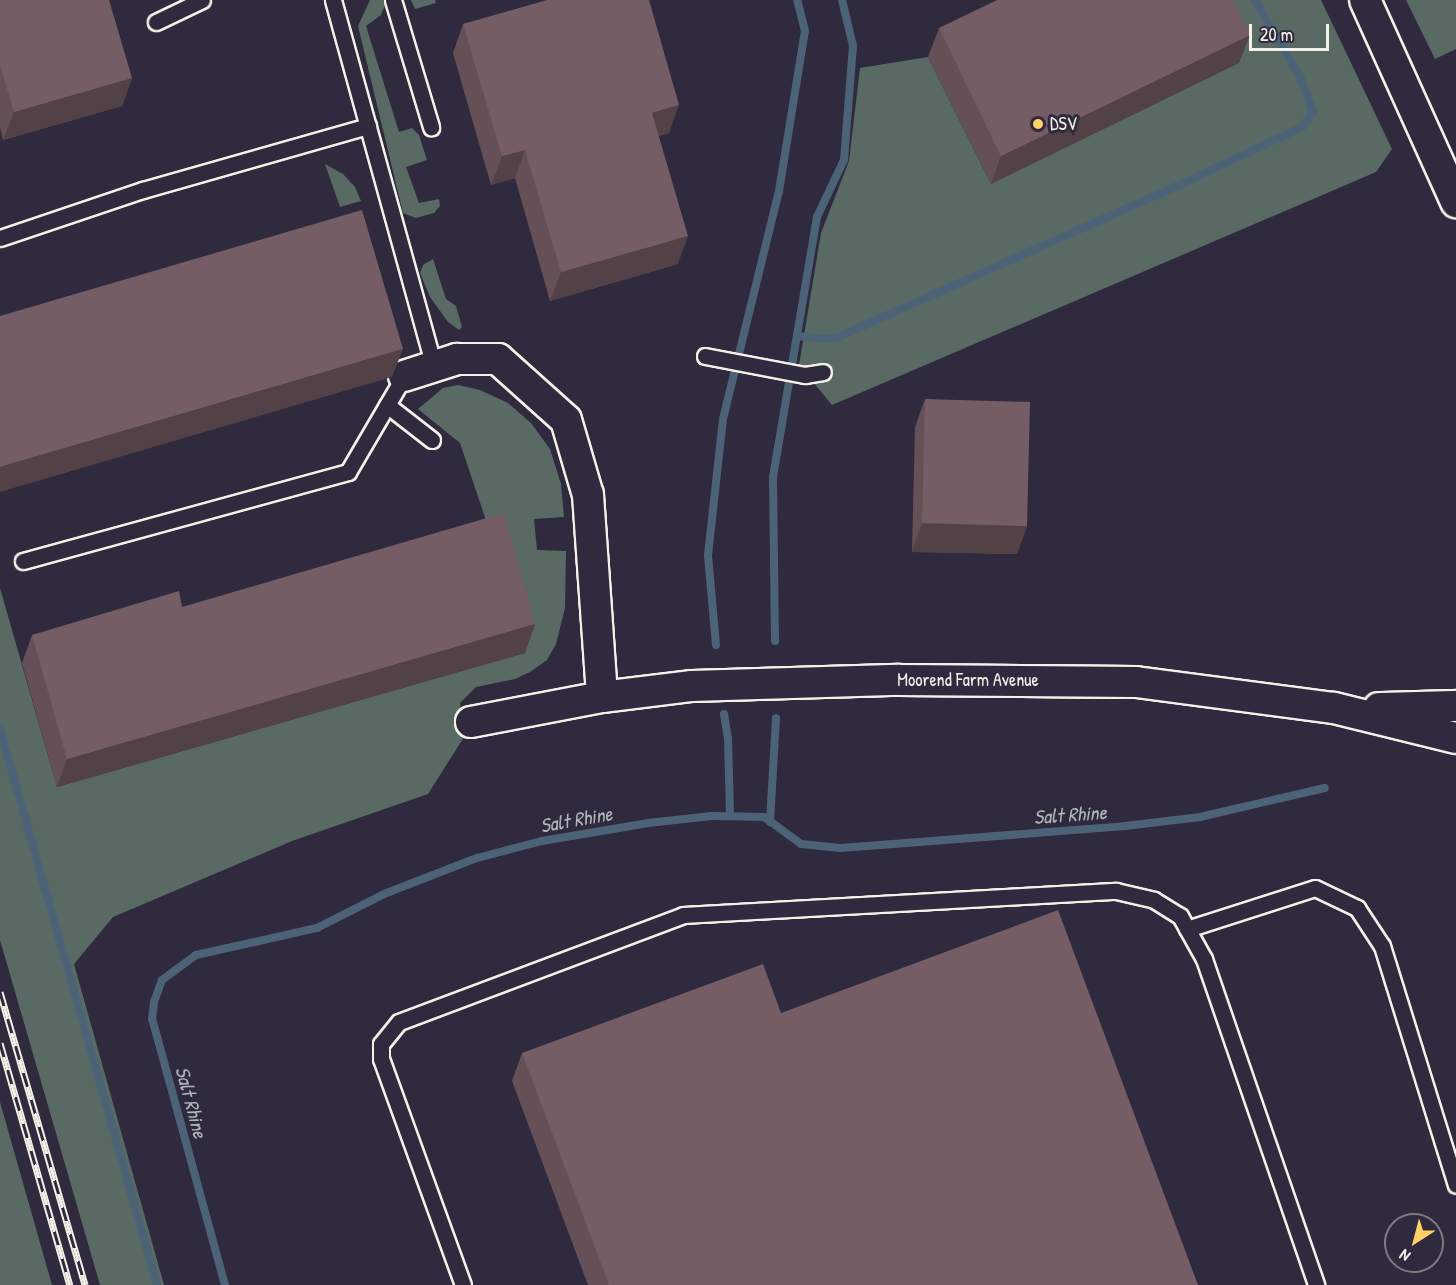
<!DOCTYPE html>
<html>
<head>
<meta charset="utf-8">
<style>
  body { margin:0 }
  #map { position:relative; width:1456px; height:1285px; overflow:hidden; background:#2f2a3d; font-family:"Patrick Hand",sans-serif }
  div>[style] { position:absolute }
  .green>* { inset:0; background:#586a63 }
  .stream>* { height:8px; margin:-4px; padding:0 4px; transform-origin:4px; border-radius:4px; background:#4c6377 }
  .roads { filter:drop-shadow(2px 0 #f4f1e8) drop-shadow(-2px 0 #f4f1e8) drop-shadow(0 2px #f4f1e8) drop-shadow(0 -2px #f4f1e8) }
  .service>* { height:15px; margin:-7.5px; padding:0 7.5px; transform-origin:7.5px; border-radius:7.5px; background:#2f2a3d }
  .minor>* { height:30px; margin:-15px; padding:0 15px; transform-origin:15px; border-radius:15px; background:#2f2a3d }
  .rail>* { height:7px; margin-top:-3.5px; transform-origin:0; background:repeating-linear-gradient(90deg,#2f2a3d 0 14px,#f4f1e8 0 28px); box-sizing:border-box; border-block:2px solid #f4f1e8 }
  .wall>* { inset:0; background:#655057 }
  .shaded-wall>* { inset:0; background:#524147 }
  .building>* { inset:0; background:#755d65 }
  .dots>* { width:16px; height:16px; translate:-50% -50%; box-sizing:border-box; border:3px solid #2f2a3d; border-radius:50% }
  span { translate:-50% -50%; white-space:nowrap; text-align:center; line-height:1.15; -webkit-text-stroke:6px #2f2a3d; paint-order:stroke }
  .poi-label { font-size:18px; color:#f4f1e8 }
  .left { translate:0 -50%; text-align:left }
  .street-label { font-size:18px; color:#f4f1e8 }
  .water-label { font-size:20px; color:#b1b8bb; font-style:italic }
  .north { position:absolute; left:1384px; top:1213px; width:60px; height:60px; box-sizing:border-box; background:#2f2a3d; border:2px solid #7e7a81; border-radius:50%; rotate:216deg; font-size:16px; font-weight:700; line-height:24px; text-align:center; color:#f4f1e8 }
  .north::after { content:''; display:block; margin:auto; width:21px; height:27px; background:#ffd166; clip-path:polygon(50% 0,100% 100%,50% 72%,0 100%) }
  .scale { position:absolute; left:1249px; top:24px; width:80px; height:27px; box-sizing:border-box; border:3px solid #f4f1e8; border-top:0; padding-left:8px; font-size:18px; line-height:21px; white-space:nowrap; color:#f4f1e8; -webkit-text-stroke:4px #2f2a3d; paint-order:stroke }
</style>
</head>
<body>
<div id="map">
  <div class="green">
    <div style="clip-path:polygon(370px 0,387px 0,381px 15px,366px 26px,399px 132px,412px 128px,419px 135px,427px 160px,406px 167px,419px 203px,439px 199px,440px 206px,434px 213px,416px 218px,403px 213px,358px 26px)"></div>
    <div style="clip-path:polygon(411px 0,435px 0,436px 3px,415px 9px)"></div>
    <div style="clip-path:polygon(1209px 0,1321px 0,1392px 149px,1376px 172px,832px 405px,799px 365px,821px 233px,849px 161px,860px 68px,928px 57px,991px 184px)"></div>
    <div style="clip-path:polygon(1406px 0,1456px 0,1456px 49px,1435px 59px)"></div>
    <div style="clip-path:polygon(325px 164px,343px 174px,355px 187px,361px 201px,340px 207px)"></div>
    <div style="clip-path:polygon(433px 259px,446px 299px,456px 306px,462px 327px,459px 330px,448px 322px,430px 297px,420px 273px,423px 265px)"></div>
    <div style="clip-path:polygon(458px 385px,480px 390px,508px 403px,531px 423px,550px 449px,561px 484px,564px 517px,534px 519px,537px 550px,566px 551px,565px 608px,556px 644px,547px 660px,530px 672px,515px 679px,476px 687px,460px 703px,464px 737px,428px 794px,292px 841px,113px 917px,74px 964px,164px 1285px,100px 1285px,0 940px,0 588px,57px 787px,524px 653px,493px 541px,460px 443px,418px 409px,443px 388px)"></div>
    <div style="clip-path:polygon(0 1102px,52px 1285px,0 1285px)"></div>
  </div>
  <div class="stream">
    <div style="left:797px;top:336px;width:27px;rotate:6deg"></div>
    <div style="left:824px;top:339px;width:14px;rotate:-8deg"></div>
    <div style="left:838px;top:337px;width:367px;rotate:-24deg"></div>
    <div style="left:1173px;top:188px;width:143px;rotate:-25.3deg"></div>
    <div style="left:1302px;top:127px;width:19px;rotate:-54deg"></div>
    <div style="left:1313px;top:112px;width:37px;rotate:-110deg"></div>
    <div style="left:1300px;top:77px;width:89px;rotate:-120.3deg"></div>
    <div style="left:775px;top:641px;width:164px;rotate:-90.7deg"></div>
    <div style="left:773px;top:477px;width:264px;rotate:-80.4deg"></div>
    <div style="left:817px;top:217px;width:63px;rotate:-64.7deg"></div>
    <div style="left:844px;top:160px;width:114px;rotate:-85.5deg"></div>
    <div style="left:853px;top:46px;width:47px;rotate:-103.4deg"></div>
    <div style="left:716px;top:645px;width:90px;rotate:-95.1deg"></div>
    <div style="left:708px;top:555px;width:137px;rotate:-83.7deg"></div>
    <div style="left:723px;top:419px;width:235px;rotate:-76.2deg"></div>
    <div style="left:779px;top:191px;width:162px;rotate:-80.8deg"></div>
    <div style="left:805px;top:31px;width:32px;rotate:-104deg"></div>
    <div style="left:724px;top:714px;width:24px;rotate:81deg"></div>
    <div style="left:728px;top:738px;width:77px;rotate:88.5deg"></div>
    <div style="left:0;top:729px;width:578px;rotate:74.23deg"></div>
    <div style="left:770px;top:822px;width:104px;rotate:-86.7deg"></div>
    <div style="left:225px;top:1285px;width:276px;rotate:-105.3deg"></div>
    <div style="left:152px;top:1019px;width:17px;rotate:-83deg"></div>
    <div style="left:154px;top:1002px;width:23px;rotate:-70deg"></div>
    <div style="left:162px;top:980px;width:42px;rotate:-36.3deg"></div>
    <div style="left:196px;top:955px;width:124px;rotate:-12.6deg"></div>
    <div style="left:317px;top:928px;width:75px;rotate:-26.9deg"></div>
    <div style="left:384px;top:894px;width:100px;rotate:-21.2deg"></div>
    <div style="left:477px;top:858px;width:67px;rotate:-14.7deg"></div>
    <div style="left:542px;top:841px;width:108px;rotate:-9.6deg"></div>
    <div style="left:648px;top:823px;width:64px;rotate:-6.2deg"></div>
    <div style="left:712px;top:816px;width:52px;rotate:1.1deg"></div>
    <div style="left:764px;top:817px;width:46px;rotate:36.1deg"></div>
    <div style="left:801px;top:844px;width:40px;rotate:5.7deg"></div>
    <div style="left:841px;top:848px;width:285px;rotate:-4.4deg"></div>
    <div style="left:1125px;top:826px;width:76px;rotate:-6.8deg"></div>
    <div style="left:1200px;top:817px;width:128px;rotate:-13.1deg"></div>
  </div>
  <div class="roads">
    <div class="service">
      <div style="left:333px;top:0;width:380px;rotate:74.6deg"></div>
      <div style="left:393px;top:0;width:133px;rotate:73.3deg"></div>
      <div style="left:156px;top:22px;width:51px;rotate:-25.6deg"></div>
      <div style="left:0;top:238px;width:151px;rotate:-18.6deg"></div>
      <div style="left:143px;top:190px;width:234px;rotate:-15.9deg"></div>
      <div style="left:705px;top:356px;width:102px;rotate:10.8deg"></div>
      <div style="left:805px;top:375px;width:18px;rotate:-9deg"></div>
      <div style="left:387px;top:405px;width:57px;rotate:37.9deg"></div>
      <div style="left:23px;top:561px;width:337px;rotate:-15.3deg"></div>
      <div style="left:348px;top:472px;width:111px;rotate:-59.7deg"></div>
      <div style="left:1187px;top:929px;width:134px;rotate:-17.8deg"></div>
      <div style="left:1315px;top:888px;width:47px;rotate:25.5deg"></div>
      <div style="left:1357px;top:908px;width:45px;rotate:56.7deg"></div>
      <div style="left:1382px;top:946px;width:250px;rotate:72.8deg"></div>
      <div style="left:463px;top:1285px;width:240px;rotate:-109.9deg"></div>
      <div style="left:381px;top:1059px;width:15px;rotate:-90deg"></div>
      <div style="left:381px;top:1044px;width:28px;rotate:-51deg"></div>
      <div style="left:399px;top:1022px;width:303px;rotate:-20.6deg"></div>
      <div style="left:683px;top:915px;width:434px;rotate:-3.2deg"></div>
      <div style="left:1116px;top:891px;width:39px;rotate:13deg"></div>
      <div style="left:1154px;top:900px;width:31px;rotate:32deg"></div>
      <div style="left:1180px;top:916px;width:49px;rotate:60.8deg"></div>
      <div style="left:1204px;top:959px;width:345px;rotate:71deg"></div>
    </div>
    <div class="minor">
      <div style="left:1365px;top:0;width:222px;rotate:65.7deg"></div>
      <div style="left:404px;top:376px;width:56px;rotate:-17.8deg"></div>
      <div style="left:457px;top:359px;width:41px"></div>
      <div style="left:498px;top:359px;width:91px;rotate:41.9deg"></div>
      <div style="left:566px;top:420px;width:78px;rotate:73.7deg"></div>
      <div style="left:588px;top:495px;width:202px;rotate:86deg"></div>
      <div style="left:1379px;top:708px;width:77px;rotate:-1.5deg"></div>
      <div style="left:471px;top:722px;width:133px;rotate:-10.8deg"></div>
      <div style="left:602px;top:697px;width:91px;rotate:-7deg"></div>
      <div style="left:692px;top:686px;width:207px;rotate:-1.7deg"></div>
      <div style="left:899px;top:680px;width:237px;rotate:0.5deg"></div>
      <div style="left:1136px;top:682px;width:200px;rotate:7.5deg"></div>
      <div style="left:1334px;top:708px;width:126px;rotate:13.8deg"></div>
    </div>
  </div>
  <div class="rail">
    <div style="left:0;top:992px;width:305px;rotate:73.8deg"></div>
    <div style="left:0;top:1043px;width:252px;rotate:73.9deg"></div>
  </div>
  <div class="wall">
    <div style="clip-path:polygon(0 0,132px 78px,122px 106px,3px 140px,0 128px)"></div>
    <div style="clip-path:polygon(463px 24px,669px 133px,659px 136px,678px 264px,550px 301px,515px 178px,491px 185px,453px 53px)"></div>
    <div style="clip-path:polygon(939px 28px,1239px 63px,991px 184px,928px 57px)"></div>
    <div style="clip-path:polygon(925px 399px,1027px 526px,1017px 554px,912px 552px,915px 427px)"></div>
    <div style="clip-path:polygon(182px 607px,535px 624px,525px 653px,57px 787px,22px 663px,32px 635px)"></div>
    <div style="clip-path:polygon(781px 1013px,1198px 1285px,588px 1285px,512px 1081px,522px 1053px)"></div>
  </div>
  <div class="shaded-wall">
    <div style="clip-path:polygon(1250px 35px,1239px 63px,991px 184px,1001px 156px)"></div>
    <div style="clip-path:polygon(132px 78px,122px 106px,3px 140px,14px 112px)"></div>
    <div style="clip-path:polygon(679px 105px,669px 133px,642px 141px,652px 113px)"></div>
    <div style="clip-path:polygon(525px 150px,515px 178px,491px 185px,502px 156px)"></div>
    <div style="clip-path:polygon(688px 236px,678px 264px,550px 301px,561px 272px)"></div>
    <div style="clip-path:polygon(403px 349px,392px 377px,0 492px,0 467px)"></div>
    <div style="clip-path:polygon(922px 523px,1027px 526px,1017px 554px,912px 552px)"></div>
    <div style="clip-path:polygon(535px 624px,525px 653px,57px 787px,67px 759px)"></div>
  </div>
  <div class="building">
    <div style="clip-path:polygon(0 0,109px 0,132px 78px,14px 112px,0 65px)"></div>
    <div style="clip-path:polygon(547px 0,649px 0,679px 105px,652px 113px,688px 236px,561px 272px,525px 150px,502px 156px,463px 24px)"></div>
    <div style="clip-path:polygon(997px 0,1233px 0,1250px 35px,1001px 156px,939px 28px)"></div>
    <div style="clip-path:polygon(362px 210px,403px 349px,0 467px,0 316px)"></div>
    <div style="clip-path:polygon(925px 399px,1030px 402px,1027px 526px,922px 523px)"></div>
    <div style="clip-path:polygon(504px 513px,535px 624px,67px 759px,32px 635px,179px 591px,182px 607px)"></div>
    <div style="clip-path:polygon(1058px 910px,1198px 1285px,609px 1285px,522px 1053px,763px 964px,781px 1013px)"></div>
  </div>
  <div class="dots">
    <div style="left:1038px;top:124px;background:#ffd166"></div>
  </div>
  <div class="poi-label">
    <span class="left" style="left:1050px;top:124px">DSV</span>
  </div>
  <div class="street-label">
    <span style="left:968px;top:680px">Moorend Farm Avenue</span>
  </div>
  <div class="water-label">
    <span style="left:1070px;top:814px;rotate:-4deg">Salt Rhine</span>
    <span style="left:576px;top:819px;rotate:-10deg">Salt Rhine</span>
    <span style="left:192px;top:1102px;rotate:75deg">Salt Rhine</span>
  </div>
  <div class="north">N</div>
  <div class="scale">20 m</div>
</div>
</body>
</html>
